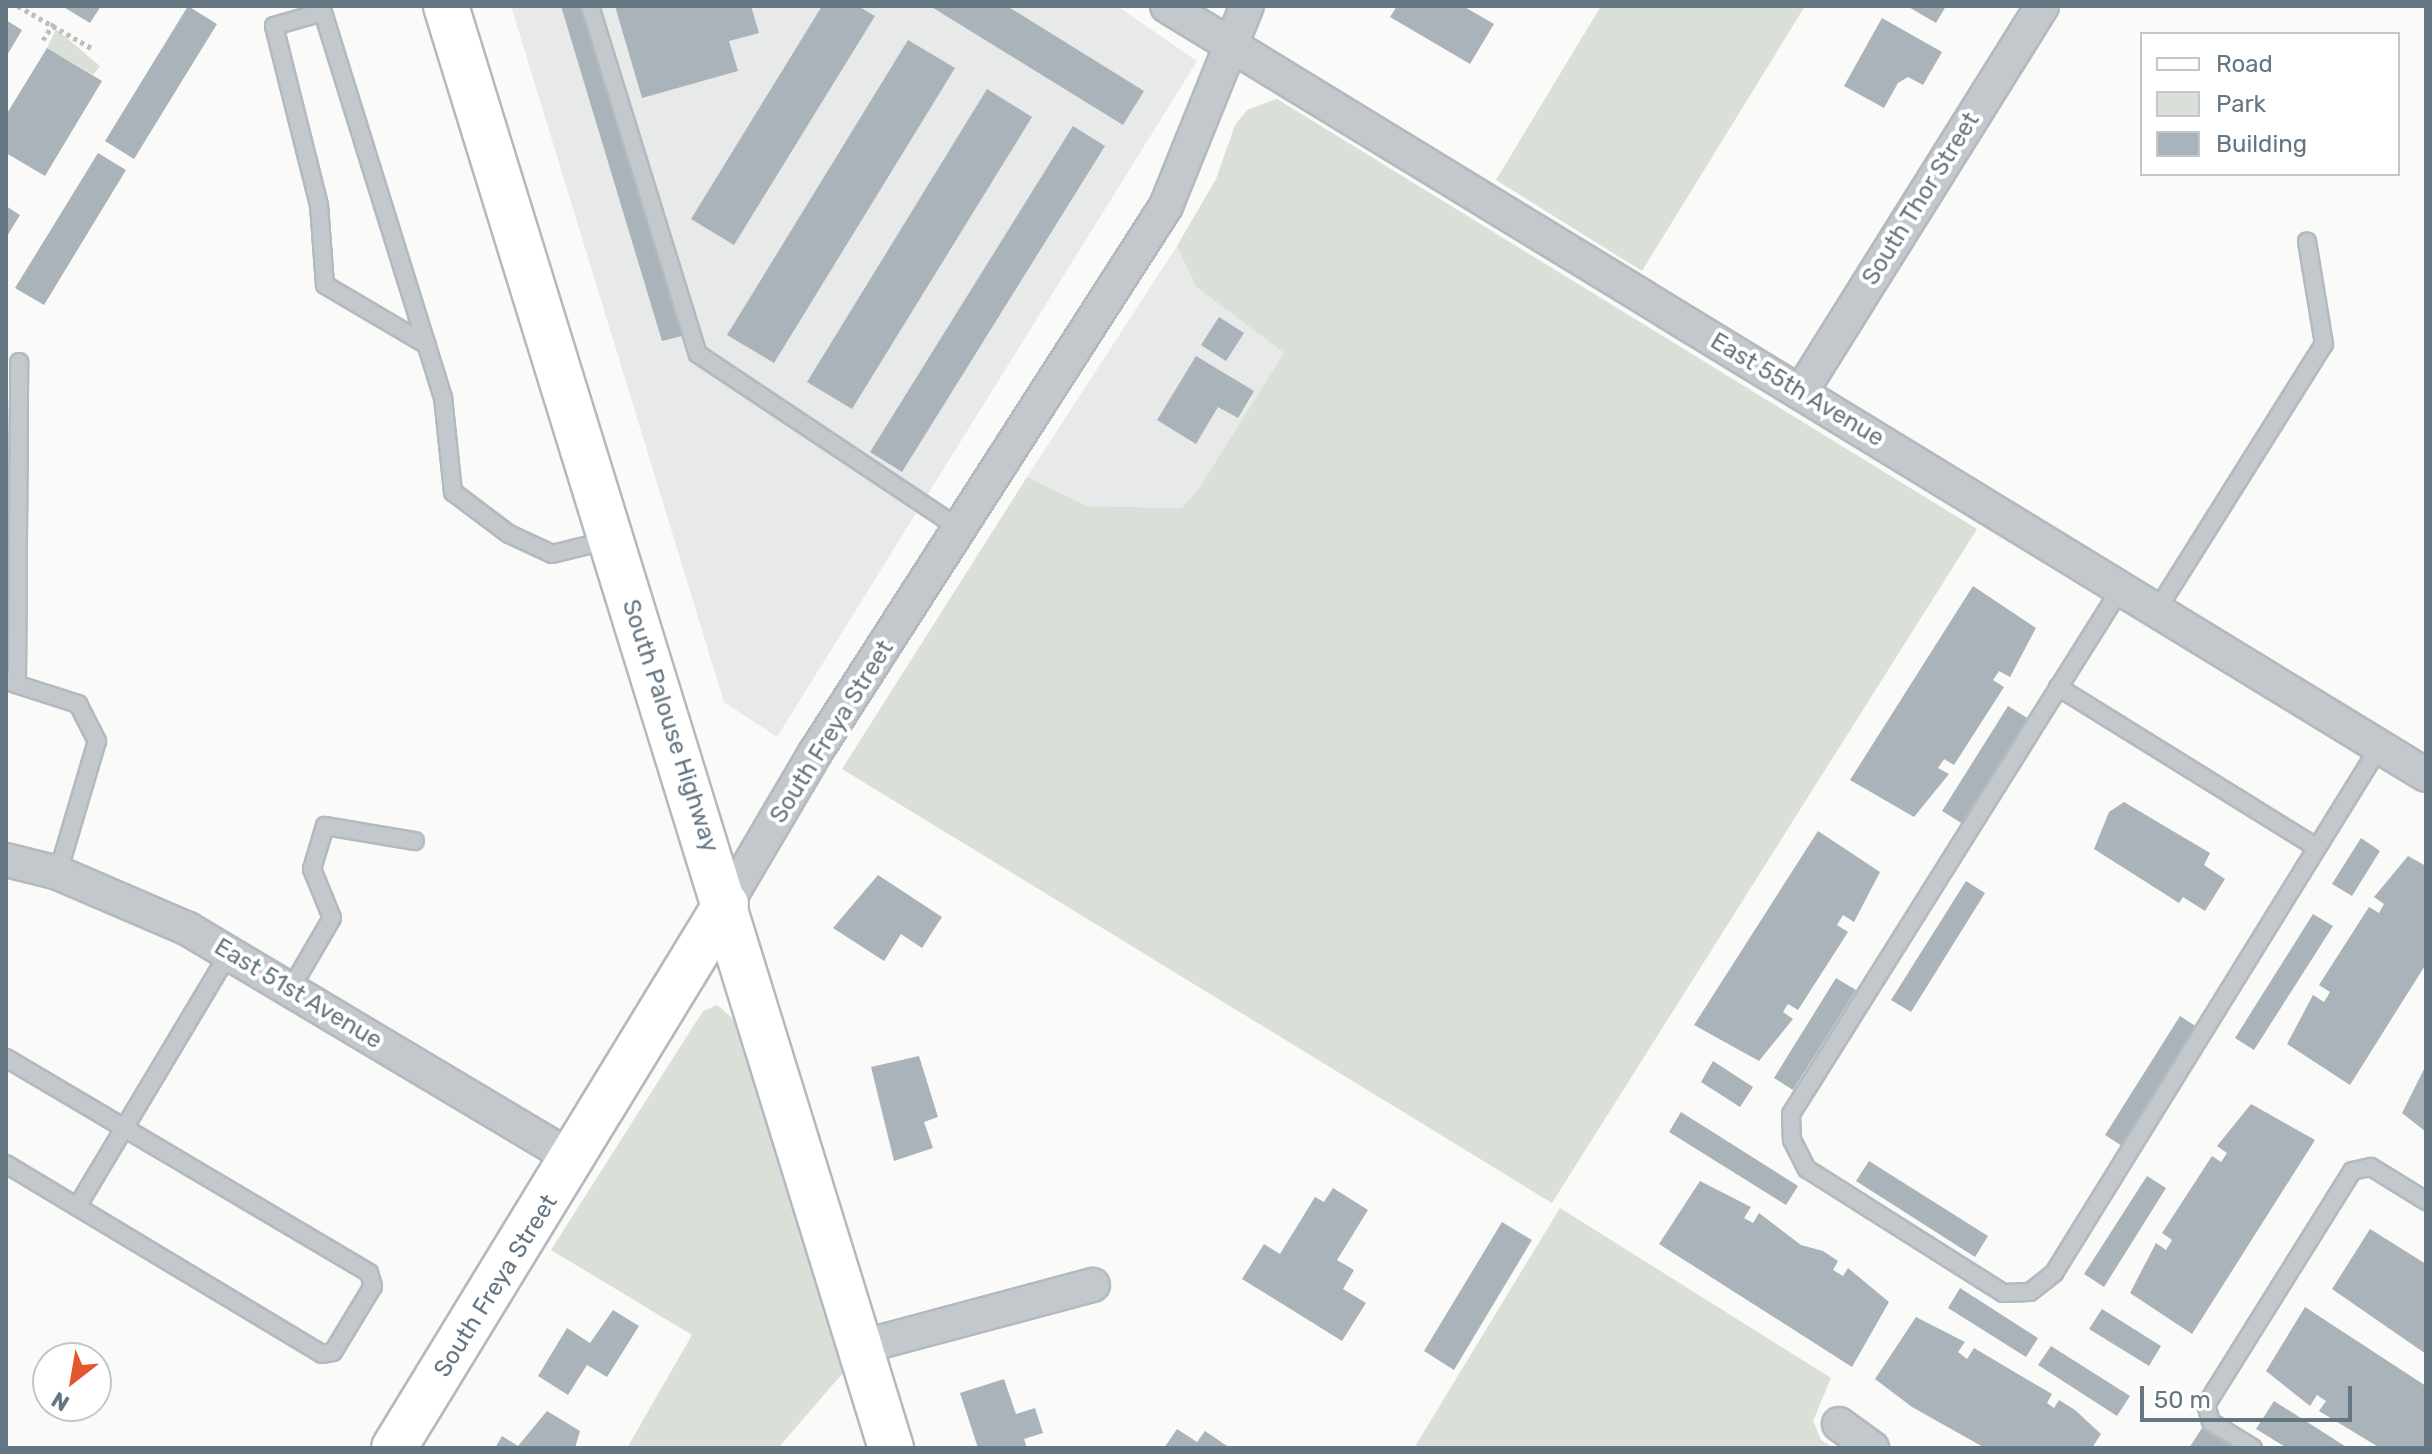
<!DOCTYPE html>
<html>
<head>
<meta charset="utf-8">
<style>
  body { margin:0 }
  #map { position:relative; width:2432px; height:1454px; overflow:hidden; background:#fafaf8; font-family:Rubik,sans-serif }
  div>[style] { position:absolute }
  .built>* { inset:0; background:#e8e9e9 }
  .green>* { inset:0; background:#dadfd7 }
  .building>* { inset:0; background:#aab3b9 }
  .path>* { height:5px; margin-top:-2.5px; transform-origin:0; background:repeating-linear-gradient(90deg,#bbbfc2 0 4px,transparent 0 8px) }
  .roads { filter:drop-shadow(2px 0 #b3babf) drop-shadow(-2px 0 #b3babf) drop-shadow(0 2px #b3babf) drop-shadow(0 -2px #b3babf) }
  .lane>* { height:16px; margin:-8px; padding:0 8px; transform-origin:8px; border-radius:8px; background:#c3c8cc }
  .street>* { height:32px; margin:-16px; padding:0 16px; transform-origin:16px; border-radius:16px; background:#c3c8cc }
  .secondary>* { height:44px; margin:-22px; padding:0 22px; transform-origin:22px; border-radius:22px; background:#fff }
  span { translate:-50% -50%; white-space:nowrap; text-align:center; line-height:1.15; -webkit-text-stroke:8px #fff; paint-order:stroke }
  .street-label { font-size:24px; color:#657683 }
  .frame { position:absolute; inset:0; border:8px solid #657683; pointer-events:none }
  .legend { position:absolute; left:2140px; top:32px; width:260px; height:144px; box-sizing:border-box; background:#fff; border:2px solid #c1c8cd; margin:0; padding:10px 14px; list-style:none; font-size:24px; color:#657683 }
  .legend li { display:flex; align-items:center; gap:16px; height:40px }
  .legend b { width:40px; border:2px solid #c1c8cd }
  .north { position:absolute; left:32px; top:1342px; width:80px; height:80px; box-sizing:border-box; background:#fff; border:2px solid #c1c8cd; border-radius:50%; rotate:211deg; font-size:22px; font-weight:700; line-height:32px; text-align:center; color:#657683 }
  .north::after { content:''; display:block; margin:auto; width:28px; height:36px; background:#e4572e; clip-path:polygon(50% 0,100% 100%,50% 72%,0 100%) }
  .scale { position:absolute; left:2140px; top:1386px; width:212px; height:36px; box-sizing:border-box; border:4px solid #657683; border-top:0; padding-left:10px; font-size:24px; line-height:28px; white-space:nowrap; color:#657683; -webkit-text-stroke:6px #fff; paint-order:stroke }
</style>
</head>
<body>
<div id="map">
  <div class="built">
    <div style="clip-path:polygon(511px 6px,1117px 6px,1197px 61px,777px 737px,724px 702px)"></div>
    <div style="clip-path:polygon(1177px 246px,1196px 287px,1284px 353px,1197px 491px,1181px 508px,1087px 506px,1027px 477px)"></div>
  </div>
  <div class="green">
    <div style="clip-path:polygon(1601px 6px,1805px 6px,1642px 271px,1496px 180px)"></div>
    <div style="clip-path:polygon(56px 29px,100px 66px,93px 75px,47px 48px)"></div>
    <div style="clip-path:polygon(1277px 99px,1977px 529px,1552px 1203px,842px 769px,1027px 477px,1087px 506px,1181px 508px,1197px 491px,1284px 353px,1196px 287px,1177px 246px,1216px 179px,1235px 125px,1247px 110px)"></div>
    <div style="clip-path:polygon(717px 1005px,738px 1023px,849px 1366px,778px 1448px,627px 1448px,692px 1335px,551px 1250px,703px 1011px)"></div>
    <div style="clip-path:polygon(1560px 1208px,1831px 1378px,1813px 1421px,1821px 1440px,1834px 1448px,1414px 1448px)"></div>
  </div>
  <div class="building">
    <div style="clip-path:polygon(62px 6px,101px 6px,90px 23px)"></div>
    <div style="clip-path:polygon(188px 6px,217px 24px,134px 159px,105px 141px)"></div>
    <div style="clip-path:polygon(561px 6px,582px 6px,682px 336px,662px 341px)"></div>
    <div style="clip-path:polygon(615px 6px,751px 6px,759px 33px,729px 41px,738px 71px,642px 98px)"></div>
    <div style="clip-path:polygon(822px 6px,858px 6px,875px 16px,734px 245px,691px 219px)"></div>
    <div style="clip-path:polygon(930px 6px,1007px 6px,1144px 91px,1123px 125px)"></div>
    <div style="clip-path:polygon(1397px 6px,1463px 6px,1494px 24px,1470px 64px,1390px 17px)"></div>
    <div style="clip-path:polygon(1907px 6px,1946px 6px,1936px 23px)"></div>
    <div style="clip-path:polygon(1882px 18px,1942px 52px,1923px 85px,1908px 77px,1898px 83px,1884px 108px,1844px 86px)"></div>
    <div style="clip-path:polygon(6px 20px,22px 30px,6px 57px)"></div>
    <div style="clip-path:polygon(908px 40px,955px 68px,774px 363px,727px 335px)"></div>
    <div style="clip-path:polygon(47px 48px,102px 81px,45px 176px,6px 153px,6px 115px)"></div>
    <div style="clip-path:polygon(987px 89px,1032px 117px,852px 409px,807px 382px)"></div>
    <div style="clip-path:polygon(1073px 126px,1105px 146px,902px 472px,870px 452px)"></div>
    <div style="clip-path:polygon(98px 153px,126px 170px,44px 305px,15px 288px)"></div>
    <div style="clip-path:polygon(6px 206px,20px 215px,6px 238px)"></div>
    <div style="clip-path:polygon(1219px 317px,1244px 333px,1226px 361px,1201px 345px)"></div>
    <div style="clip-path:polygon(1196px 356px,1254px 391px,1238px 418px,1218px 407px,1196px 444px,1157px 420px)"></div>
    <div style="clip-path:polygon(1973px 586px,2036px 628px,2010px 677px,1999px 671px,1993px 680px,2004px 687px,1954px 765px,1944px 759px,1938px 768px,1949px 774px,1914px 817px,1850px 780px)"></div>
    <div style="clip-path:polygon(2008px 706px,2029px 719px,1963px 824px,1942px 811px)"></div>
    <div style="clip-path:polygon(2124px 802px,2210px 853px,2204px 865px,2225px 879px,2205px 911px,2183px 897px,2179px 903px,2094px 849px,2109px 812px)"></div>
    <div style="clip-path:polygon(1818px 831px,1880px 872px,1854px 922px,1843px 915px,1837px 925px,1848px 932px,1798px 1010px,1788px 1004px,1783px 1012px,1793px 1019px,1759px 1061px,1694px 1025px)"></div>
    <div style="clip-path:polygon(2361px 838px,2380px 851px,2352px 896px,2332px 884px)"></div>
    <div style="clip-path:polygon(2408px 856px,2426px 866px,2426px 964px,2350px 1085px,2287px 1044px,2313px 995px,2324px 1002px,2330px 992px,2319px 985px,2369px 907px,2379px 913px,2384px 904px,2374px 897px)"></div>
    <div style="clip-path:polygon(878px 875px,942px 917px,922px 948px,901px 934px,884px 961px,833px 928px)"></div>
    <div style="clip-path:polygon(1966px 881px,1985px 893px,1911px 1012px,1891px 1000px)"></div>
    <div style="clip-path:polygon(2313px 914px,2333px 926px,2254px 1050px,2235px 1038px)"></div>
    <div style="clip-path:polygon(1836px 978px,1856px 990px,1793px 1090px,1774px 1078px)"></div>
    <div style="clip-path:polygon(2180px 1016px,2200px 1029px,2125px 1148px,2105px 1135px)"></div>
    <div style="clip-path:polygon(919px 1056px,938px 1117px,924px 1122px,933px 1148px,894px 1161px,871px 1067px)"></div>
    <div style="clip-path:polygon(1713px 1061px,1753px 1087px,1740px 1107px,1701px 1082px)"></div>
    <div style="clip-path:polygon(2426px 1065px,2426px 1132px,2402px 1113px)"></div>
    <div style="clip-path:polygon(2251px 1104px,2315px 1140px,2192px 1334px,2130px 1293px,2156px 1243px,2166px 1250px,2172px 1240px,2162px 1233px,2212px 1156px,2221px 1162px,2227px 1153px,2217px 1146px)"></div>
    <div style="clip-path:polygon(1681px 1112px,1798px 1186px,1786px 1205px,1669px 1132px)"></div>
    <div style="clip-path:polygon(1869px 1161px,1988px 1236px,1975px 1257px,1856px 1181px)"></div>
    <div style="clip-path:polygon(2147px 1176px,2166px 1188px,2104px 1287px,2084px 1274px)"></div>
    <div style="clip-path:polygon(1700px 1181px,1751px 1207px,1744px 1218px,1753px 1223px,1759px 1213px,1801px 1245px,1823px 1251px,1838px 1261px,1833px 1270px,1843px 1276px,1848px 1268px,1889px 1302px,1852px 1367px,1659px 1244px)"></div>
    <div style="clip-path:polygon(1333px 1188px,1368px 1210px,1337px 1260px,1354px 1270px,1343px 1289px,1366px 1303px,1342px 1341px,1242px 1279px,1264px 1244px,1280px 1254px,1315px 1197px,1324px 1202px)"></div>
    <div style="clip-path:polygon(1502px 1222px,1532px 1240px,1454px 1370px,1424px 1351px)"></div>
    <div style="clip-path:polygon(2370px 1229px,2426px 1264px,2426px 1354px,2332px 1289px)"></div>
    <div style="clip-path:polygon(1960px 1288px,2038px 1338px,2026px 1357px,1948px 1308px)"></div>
    <div style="clip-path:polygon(2305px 1307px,2426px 1386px,2426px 1448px,2380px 1448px,2319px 1411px,2326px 1401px,2317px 1395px,2310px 1406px,2266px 1371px)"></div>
    <div style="clip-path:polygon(2102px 1309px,2161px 1346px,2149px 1366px,2089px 1329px)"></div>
    <div style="clip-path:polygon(613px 1310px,639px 1326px,607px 1377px,587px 1365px,568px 1395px,538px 1376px,567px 1328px,590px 1343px)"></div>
    <div style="clip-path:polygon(1916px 1317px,1965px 1342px,1958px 1352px,1967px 1359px,1974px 1348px,2052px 1394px,2047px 1403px,2054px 1408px,2059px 1400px,2075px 1410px,2101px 1434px,2092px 1448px,1985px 1448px,1912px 1407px,1875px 1379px)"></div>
    <div style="clip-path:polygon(2051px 1346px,2130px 1396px,2117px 1416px,2038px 1365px)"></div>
    <div style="clip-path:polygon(1004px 1379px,1016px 1414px,1035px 1408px,1043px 1433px,1024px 1439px,1027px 1448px,978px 1448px,960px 1393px)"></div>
    <div style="clip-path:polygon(2274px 1401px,2348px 1448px,2287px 1448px,2256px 1429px)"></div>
    <div style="clip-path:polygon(547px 1411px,580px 1431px,575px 1448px,495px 1448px,502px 1436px,518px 1446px)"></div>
    <div style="clip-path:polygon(2202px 1428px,2233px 1448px,2189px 1448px)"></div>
    <div style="clip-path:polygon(1177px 1429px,1197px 1442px,1205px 1431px,1230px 1448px,1164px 1448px)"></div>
  </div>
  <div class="path">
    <div style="left:18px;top:6px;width:86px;rotate:29.8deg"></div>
    <div style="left:43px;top:40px;width:20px;rotate:-57deg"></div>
  </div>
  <div class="roads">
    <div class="lane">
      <div style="left:321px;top:6px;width:410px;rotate:72.7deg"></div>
      <div style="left:443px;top:397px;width:96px;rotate:84deg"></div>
      <div style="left:453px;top:492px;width:70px;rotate:36.9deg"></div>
      <div style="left:509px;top:534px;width:47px;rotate:24.9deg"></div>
      <div style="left:552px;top:554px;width:59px;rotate:-13.8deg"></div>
      <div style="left:590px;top:6px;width:364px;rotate:72.8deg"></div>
      <div style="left:698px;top:354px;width:317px;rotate:33.7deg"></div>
      <div style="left:323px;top:12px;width:51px;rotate:164.1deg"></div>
      <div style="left:274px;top:26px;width:185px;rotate:75.9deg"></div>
      <div style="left:319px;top:205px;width:80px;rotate:85.7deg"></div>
      <div style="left:325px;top:285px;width:118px;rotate:30.5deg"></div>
      <div style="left:2121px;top:588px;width:621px;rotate:122.1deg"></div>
      <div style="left:1791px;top:1114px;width:26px;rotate:88deg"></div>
      <div style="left:1792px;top:1140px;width:33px;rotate:63deg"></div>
      <div style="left:1807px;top:1169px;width:232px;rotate:32.3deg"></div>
      <div style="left:2003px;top:1293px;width:27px;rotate:-2deg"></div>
      <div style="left:2030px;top:1292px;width:31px;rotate:-38deg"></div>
      <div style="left:2054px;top:1273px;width:620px;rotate:-58.26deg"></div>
      <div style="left:2157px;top:610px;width:314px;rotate:-57.9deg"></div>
      <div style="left:2324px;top:344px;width:104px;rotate:-99.4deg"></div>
      <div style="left:6px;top:681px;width:76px;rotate:17.7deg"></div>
      <div style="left:78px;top:704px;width:42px;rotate:62.8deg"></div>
      <div style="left:97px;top:741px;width:138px;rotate:106.5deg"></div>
      <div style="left:17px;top:682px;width:320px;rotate:-89.6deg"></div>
      <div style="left:2058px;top:687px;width:304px;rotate:31.8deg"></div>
      <div style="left:290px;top:990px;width:83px;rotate:-59.7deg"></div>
      <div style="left:332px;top:918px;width:53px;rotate:-112.2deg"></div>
      <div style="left:312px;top:869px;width:45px;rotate:-73.2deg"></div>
      <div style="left:325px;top:826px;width:91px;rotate:9.5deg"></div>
      <div style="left:6px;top:1058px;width:422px;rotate:30.6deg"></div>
      <div style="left:369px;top:1273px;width:14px;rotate:73deg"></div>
      <div style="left:373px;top:1286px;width:77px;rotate:121.2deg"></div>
      <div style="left:333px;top:1352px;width:11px;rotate:170deg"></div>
      <div style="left:322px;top:1354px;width:369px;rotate:-149deg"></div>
      <div style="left:77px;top:1207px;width:296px;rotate:-59.1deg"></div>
      <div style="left:2253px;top:1448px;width:49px;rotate:-148.2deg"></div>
      <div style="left:2211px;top:1422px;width:18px;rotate:-106deg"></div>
      <div style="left:2206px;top:1405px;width:276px;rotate:-58deg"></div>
      <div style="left:2352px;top:1171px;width:19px;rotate:-12deg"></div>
      <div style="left:2371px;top:1167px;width:65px;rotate:31.7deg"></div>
    </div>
    <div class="street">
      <div style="left:1167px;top:6px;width:1475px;rotate:31.42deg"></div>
      <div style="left:1801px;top:392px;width:455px;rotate:-58deg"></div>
      <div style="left:6px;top:860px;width:54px;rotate:14deg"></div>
      <div style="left:58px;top:873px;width:142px;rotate:23.3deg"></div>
      <div style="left:188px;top:929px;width:452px;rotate:30.8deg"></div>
      <div style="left:726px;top:904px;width:175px;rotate:-59.5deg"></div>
      <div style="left:815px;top:753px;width:650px;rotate:-57.31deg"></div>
      <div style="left:1166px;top:206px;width:216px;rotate:-68deg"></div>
      <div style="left:861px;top:1347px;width:240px;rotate:-15deg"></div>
      <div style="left:1839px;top:1424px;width:41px;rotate:36deg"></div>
    </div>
    <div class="secondary">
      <div style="left:446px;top:6px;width:1509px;rotate:72.85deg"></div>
      <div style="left:394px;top:1448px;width:637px;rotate:-58.6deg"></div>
    </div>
  </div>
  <div class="street-label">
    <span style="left:1921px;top:199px;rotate:-58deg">South Thor Street</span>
    <span style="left:1797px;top:390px;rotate:31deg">East 55th Avenue</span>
    <span style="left:670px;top:726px;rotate:72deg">South Palouse Highway</span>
    <span style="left:832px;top:732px;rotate:-58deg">South Freya Street</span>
    <span style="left:298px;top:994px;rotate:31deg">East 51st Avenue</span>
    <span style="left:496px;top:1286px;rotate:-58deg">South Freya Street</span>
  </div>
  <div class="frame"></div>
  <ul class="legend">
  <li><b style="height:10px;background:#fff"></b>Road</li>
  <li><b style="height:22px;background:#dadfd7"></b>Park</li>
  <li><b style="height:22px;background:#aab3b9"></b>Building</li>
  </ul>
  <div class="north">N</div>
  <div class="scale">50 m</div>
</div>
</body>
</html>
